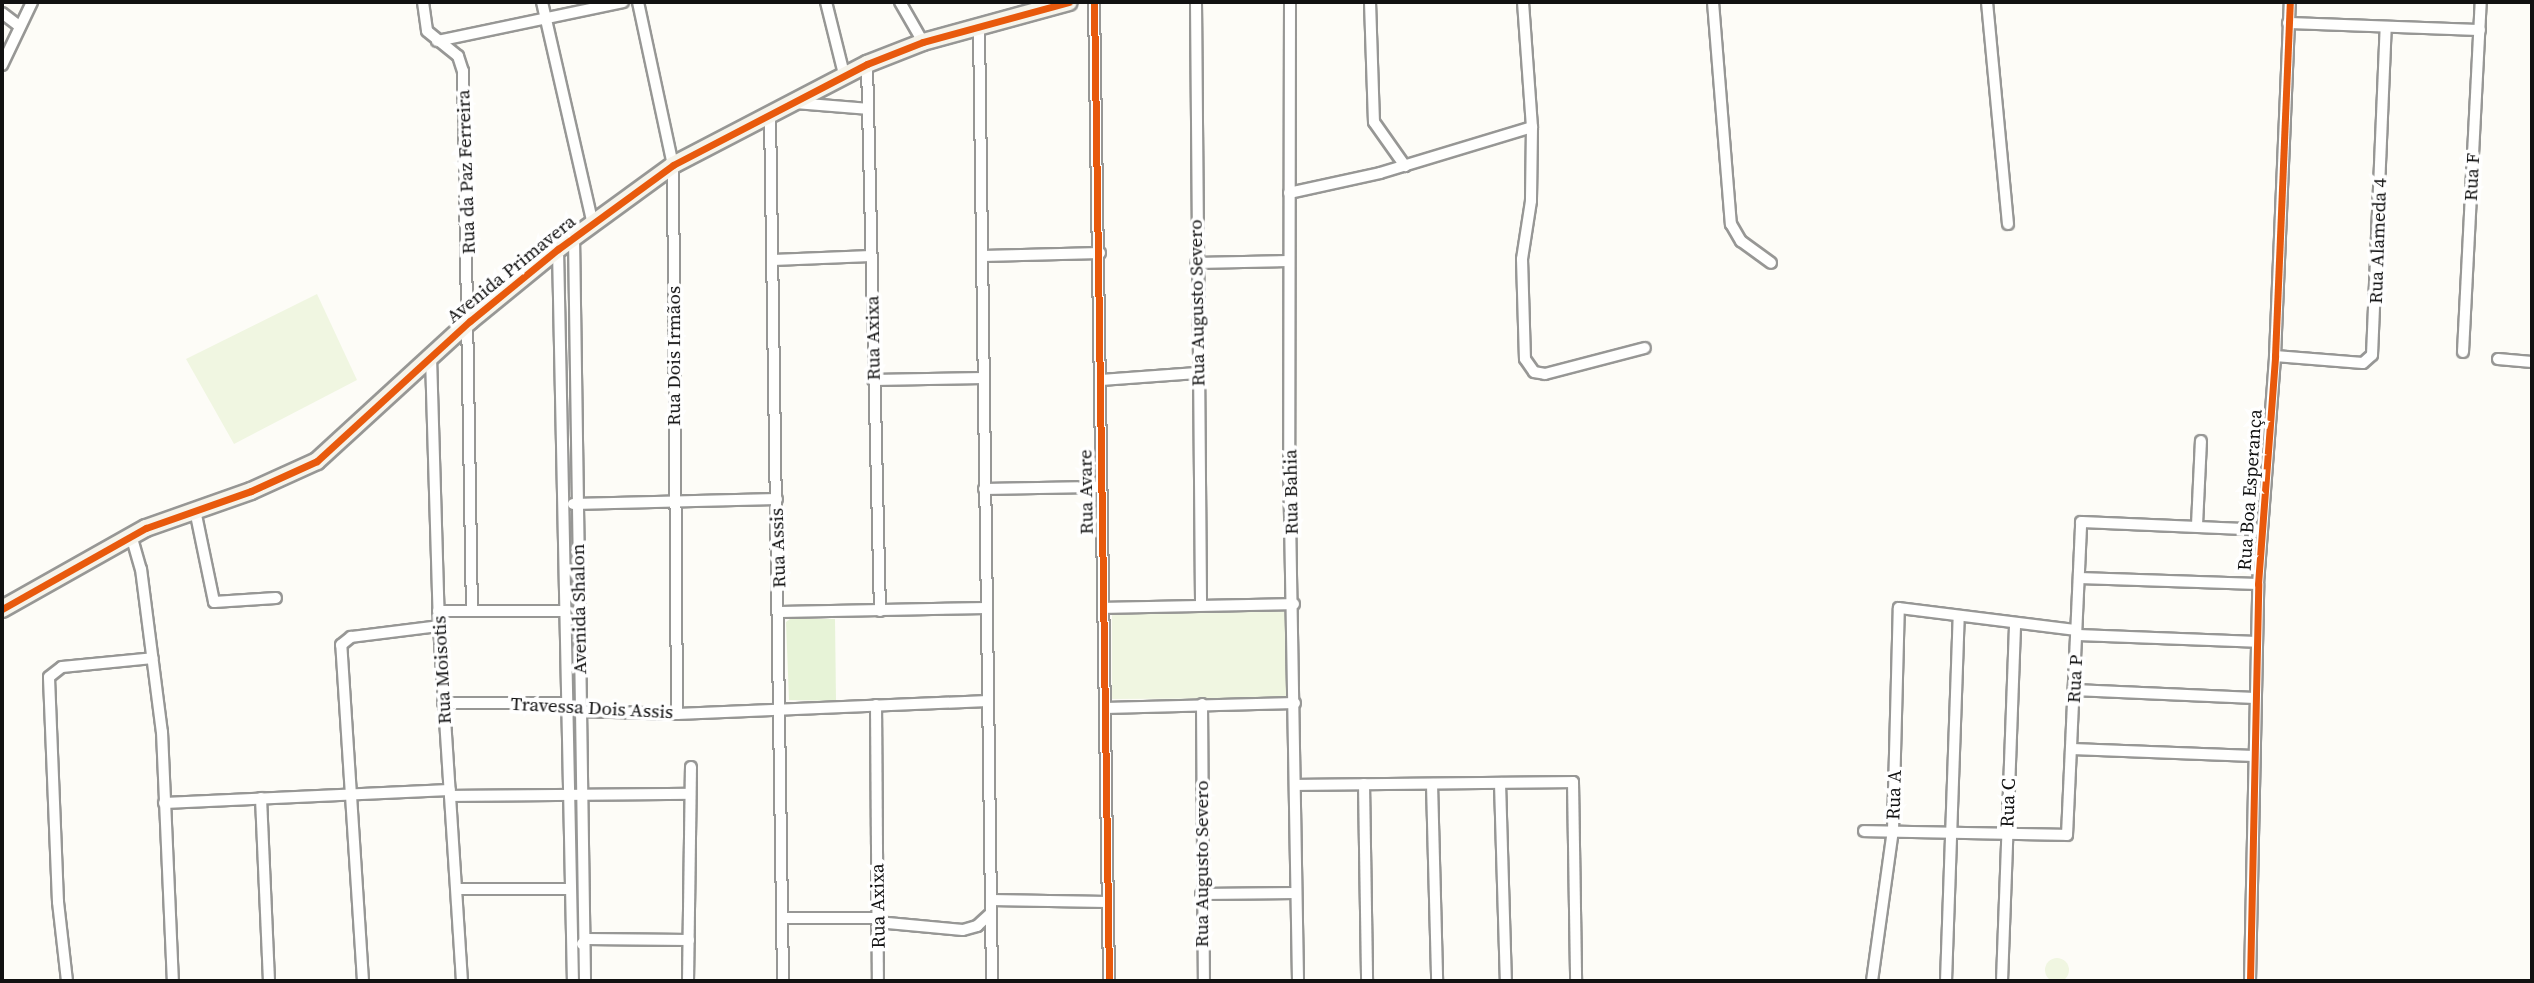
<!DOCTYPE html>
<html>
<head>
<meta charset="utf-8">
<style>
  body { margin:0 }
  #map { position:relative; width:2534px; height:983px; overflow:hidden; background:#fdfcf7; font-family:"Source Serif 4",serif }
  div>[style] { position:absolute }
  .green>* { inset:0; background:#e7f3d7 }
  .pitch>* { inset:0; background:#f0f6e1 }
  .round { border-radius:50% }
  .roads { filter:drop-shadow(2px 0 #979795) drop-shadow(-2px 0 #979795) drop-shadow(0 2px #979795) drop-shadow(0 -2px #979795) }
  .street>* { height:10px; margin:-5px; padding:0 5px; transform-origin:5px; border-radius:5px; background:#fffffe }
  .secondary>* { height:16px; margin:-8px; padding:0 8px; transform-origin:8px; border-radius:8px; background:#f6f4eb }
  .cycleway>* { height:7px; margin:-3.5px; padding:0 3.5px; transform-origin:3.5px; border-radius:3.5px; background:#e8590c }
  span { translate:-50% -50%; white-space:nowrap; text-align:center; line-height:1.15; -webkit-text-stroke:7px #fff; paint-order:stroke }
  .street-label { font-size:19px; color:#111 }
  .frame { position:absolute; inset:0; border:4px solid #111; pointer-events:none }
</style>
</head>
<body>
<div id="map">
  <div class="green">
    <div style="clip-path:polygon(790px 619px,835px 619px,836px 701px,789px 700px,786px 622px)"></div>
  </div>
  <div class="pitch">
    <div style="clip-path:polygon(317px 294px,357px 380px,234px 444px,186px 359px)"></div>
    <div style="clip-path:polygon(1287px 609px,1287px 698px,1112px 699px,1112px 610px)"></div>
    <div class="round" style="left:2045px;top:958px;width:24px;height:24px"></div>
  </div>
  <div class="roads">
    <div class="street">
      <div style="left:423px;top:2px;width:29px;rotate:82deg"></div>
      <div style="left:427px;top:31px;width:40px;rotate:39deg"></div>
      <div style="left:458px;top:56px;width:16px;rotate:72deg"></div>
      <div style="left:463px;top:71px;width:540px;rotate:89.05deg"></div>
      <div style="left:542px;top:2px;width:228px;rotate:77.1deg"></div>
      <div style="left:638px;top:2px;width:167px;rotate:77.9deg"></div>
      <div style="left:673px;top:165px;width:549px;rotate:89.58deg"></div>
      <div style="left:826px;top:2px;width:74px;rotate:76deg"></div>
      <div style="left:900px;top:2px;width:46px;rotate:60.1deg"></div>
      <div style="left:1094px;top:2px;width:979px;rotate:89.12deg"></div>
      <div style="left:1196px;top:2px;width:602px;rotate:89.52deg"></div>
      <div style="left:1290px;top:2px;width:457px;rotate:90.1deg"></div>
      <div style="left:1289px;top:459px;width:522px;rotate:89.01deg"></div>
      <div style="left:1370px;top:2px;width:120px;rotate:88.1deg"></div>
      <div style="left:1374px;top:122px;width:54px;rotate:54.8deg"></div>
      <div style="left:1523px;top:2px;width:125px;rotate:85.9deg"></div>
      <div style="left:1532px;top:127px;width:74px;rotate:90.8deg"></div>
      <div style="left:1531px;top:201px;width:59px;rotate:98.8deg"></div>
      <div style="left:1522px;top:259px;width:100px;rotate:88.3deg"></div>
      <div style="left:1525px;top:359px;width:16px;rotate:55deg"></div>
      <div style="left:1534px;top:372px;width:11px;rotate:10deg"></div>
      <div style="left:1545px;top:374px;width:103px;rotate:-14.6deg"></div>
      <div style="left:1713px;top:2px;width:223px;rotate:85.4deg"></div>
      <div style="left:1731px;top:224px;width:20px;rotate:60deg"></div>
      <div style="left:1741px;top:241px;width:37px;rotate:36deg"></div>
      <div style="left:1987px;top:2px;width:223px;rotate:84.6deg"></div>
      <div style="left:2px;top:13px;width:21px;rotate:37deg"></div>
      <div style="left:2288px;top:23px;width:192px;rotate:2.1deg"></div>
      <div style="left:979px;top:27px;width:954px;rotate:89.22deg"></div>
      <div style="left:437px;top:41px;width:190px;rotate:-11.8deg"></div>
      <div style="left:867px;top:64px;width:547px;rotate:88.64deg"></div>
      <div style="left:2px;top:65px;width:70px;rotate:-64.5deg"></div>
      <div style="left:794px;top:103px;width:74px;rotate:4.6deg"></div>
      <div style="left:770px;top:114px;width:867px;rotate:89.14deg"></div>
      <div style="left:1289px;top:193px;width:93px;rotate:-12.4deg"></div>
      <div style="left:1380px;top:173px;width:159px;rotate:-16.8deg"></div>
      <div style="left:574px;top:237px;width:744px;rotate:89.15deg"></div>
      <div style="left:558px;top:249px;width:732px;rotate:88.83deg"></div>
      <div style="left:983px;top:256px;width:117px;rotate:-1.5deg"></div>
      <div style="left:773px;top:260px;width:98px;rotate:-2.3deg"></div>
      <div style="left:1196px;top:263px;width:93px;rotate:-1.2deg"></div>
      <div style="left:2463px;top:352px;width:350px;rotate:-87.1deg"></div>
      <div style="left:2275px;top:356px;width:88px;rotate:4.5deg"></div>
      <div style="left:2363px;top:363px;width:12px;rotate:-42deg"></div>
      <div style="left:2372px;top:355px;width:328px;rotate:-87.6deg"></div>
      <div style="left:431px;top:357px;width:269px;rotate:88.3deg"></div>
      <div style="left:439px;top:626px;width:356px;rotate:86.3deg"></div>
      <div style="left:2498px;top:359px;width:34px;rotate:5deg"></div>
      <div style="left:873px;top:380px;width:110px;rotate:-1deg"></div>
      <div style="left:1101px;top:380px;width:96px;rotate:-4.2deg"></div>
      <div style="left:984px;top:489px;width:117px;rotate:-1deg"></div>
      <div style="left:573px;top:504px;width:204px;rotate:-1.4deg"></div>
      <div style="left:195px;top:510px;width:94px;rotate:78.3deg"></div>
      <div style="left:214px;top:602px;width:62px;rotate:-3.7deg"></div>
      <div style="left:2197px;top:525px;width:84px;rotate:-87.3deg"></div>
      <div style="left:131px;top:535px;width:35px;rotate:74deg"></div>
      <div style="left:141px;top:569px;width:164px;rotate:82.7deg"></div>
      <div style="left:162px;top:732px;width:249px;rotate:87.5deg"></div>
      <div style="left:2079px;top:578px;width:179px;rotate:1.9deg"></div>
      <div style="left:1104px;top:608px;width:190px;rotate:-1.2deg"></div>
      <div style="left:438px;top:611px;width:125px"></div>
      <div style="left:780px;top:612px;width:206px;rotate:-1.1deg"></div>
      <div style="left:2078px;top:635px;width:179px;rotate:2.2deg"></div>
      <div style="left:2074px;top:690px;width:181px;rotate:2.5deg"></div>
      <div style="left:443px;top:703px;width:122px"></div>
      <div style="left:565px;top:703px;width:17px;rotate:28deg"></div>
      <div style="left:580px;top:711px;width:97px;rotate:1.8deg"></div>
      <div style="left:677px;top:714px;width:311px;rotate:-2.4deg"></div>
      <div style="left:1202px;top:704px;width:277px;rotate:89.6deg"></div>
      <div style="left:876px;top:705px;width:276px;rotate:89.6deg"></div>
      <div style="left:1105px;top:708px;width:190px;rotate:-1.5deg"></div>
      <div style="left:2072px;top:749px;width:182px;rotate:2.2deg"></div>
      <div style="left:1500px;top:783px;width:198px;rotate:88.3deg"></div>
      <div style="left:1364px;top:784px;width:197px;rotate:89.1deg"></div>
      <div style="left:1432px;top:784px;width:197px;rotate:88.5deg"></div>
      <div style="left:1296px;top:785px;width:277px;rotate:-0.6deg"></div>
      <div style="left:1573px;top:782px;width:199px;rotate:89.1deg"></div>
      <div style="left:450px;top:796px;width:240px;rotate:-0.5deg"></div>
      <div style="left:261px;top:798px;width:183px;rotate:87.5deg"></div>
      <div style="left:164px;top:803px;width:286px;rotate:-2.6deg"></div>
      <div style="left:1864px;top:831px;width:203px;rotate:1.1deg"></div>
      <div style="left:2067px;top:835px;width:313px;rotate:-87.4deg"></div>
      <div style="left:2081px;top:522px;width:181px;rotate:2.5deg"></div>
      <div style="left:457px;top:889px;width:112px"></div>
      <div style="left:1201px;top:894px;width:95px;rotate:-0.6deg"></div>
      <div style="left:991px;top:900px;width:116px;rotate:1deg"></div>
      <div style="left:783px;top:918px;width:94px"></div>
      <div style="left:877px;top:922px;width:86px;rotate:5.3deg"></div>
      <div style="left:963px;top:930px;width:15px;rotate:-16deg"></div>
      <div style="left:977px;top:926px;width:19px;rotate:-43deg"></div>
      <div style="left:582px;top:944px;width:6px;rotate:-51deg"></div>
      <div style="left:586px;top:939px;width:103px;rotate:0.6deg"></div>
      <div style="left:67px;top:981px;width:80px;rotate:-96.5deg"></div>
      <div style="left:58px;top:902px;width:225px;rotate:-92.3deg"></div>
      <div style="left:49px;top:677px;width:16px;rotate:-38deg"></div>
      <div style="left:62px;top:667px;width:91px;rotate:-5.6deg"></div>
      <div style="left:363px;top:981px;width:337px;rotate:-93.7deg"></div>
      <div style="left:341px;top:645px;width:13px;rotate:-39deg"></div>
      <div style="left:351px;top:637px;width:89px;rotate:-7.1deg"></div>
      <div style="left:688px;top:981px;width:214px;rotate:-89.2deg"></div>
      <div style="left:1872px;top:981px;width:152px;rotate:-82.1deg"></div>
      <div style="left:1893px;top:830px;width:222px;rotate:-88.5deg"></div>
      <div style="left:1899px;top:608px;width:178px;rotate:7.1deg"></div>
      <div style="left:1946px;top:981px;width:365px;rotate:-88deg"></div>
      <div style="left:2002px;top:981px;width:357px;rotate:-87.9deg"></div>
      <div style="left:2250px;top:981px;width:397px;rotate:-88.8deg"></div>
      <div style="left:2258px;top:584px;width:229px;rotate:-85.7deg"></div>
      <div style="left:2275px;top:356px;width:354px;rotate:-87.6deg"></div>
    </div>
    <div class="secondary">
      <div style="left:2px;top:609px;width:165px;rotate:-29.4deg"></div>
      <div style="left:146px;top:528px;width:111px;rotate:-19.4deg"></div>
      <div style="left:251px;top:491px;width:72px;rotate:-24.4deg"></div>
      <div style="left:317px;top:461px;width:207px;rotate:-42.5deg"></div>
      <div style="left:470px;top:321px;width:114px;rotate:-39.3deg"></div>
      <div style="left:558px;top:249px;width:142px;rotate:-36.1deg"></div>
      <div style="left:673px;top:165px;width:219px;rotate:-27.5deg"></div>
      <div style="left:867px;top:64px;width:60px;rotate:-21.4deg"></div>
      <div style="left:923px;top:42px;width:151px;rotate:-15.3deg"></div>
    </div>
  </div>
  <div class="cycleway">
    <div style="left:1094px;top:2px;width:979px;rotate:89.12deg"></div>
    <div style="left:2px;top:609px;width:165px;rotate:-29.4deg"></div>
    <div style="left:146px;top:528px;width:111px;rotate:-19.4deg"></div>
    <div style="left:251px;top:491px;width:72px;rotate:-24.4deg"></div>
    <div style="left:317px;top:461px;width:207px;rotate:-42.5deg"></div>
    <div style="left:470px;top:321px;width:114px;rotate:-39.3deg"></div>
    <div style="left:558px;top:249px;width:142px;rotate:-36.1deg"></div>
    <div style="left:673px;top:165px;width:219px;rotate:-27.5deg"></div>
    <div style="left:867px;top:64px;width:60px;rotate:-21.4deg"></div>
    <div style="left:923px;top:42px;width:151px;rotate:-15.3deg"></div>
    <div style="left:2250px;top:981px;width:397px;rotate:-88.8deg"></div>
    <div style="left:2258px;top:584px;width:229px;rotate:-85.7deg"></div>
    <div style="left:2275px;top:356px;width:354px;rotate:-87.6deg"></div>
  </div>
  <div class="street-label">
    <span style="left:466px;top:172px;rotate:-92deg">Rua da Paz Ferreira</span>
    <span style="left:2472px;top:177px;rotate:-87deg">Rua F</span>
    <span style="left:2378px;top:241px;rotate:-88deg">Rua Alameda 4</span>
    <span style="left:511px;top:269px;rotate:-39deg">Avenida Primavera</span>
    <span style="left:1197px;top:303px;rotate:-91deg">Rua Augusto Severo</span>
    <span style="left:873px;top:338px;rotate:-91deg">Rua Axixa</span>
    <span style="left:674px;top:356px;rotate:-90deg">Rua Dois Irmãos</span>
    <span style="left:2250px;top:490px;rotate:-86deg">Rua Boa Esperança</span>
    <span style="left:1086px;top:492px;rotate:-91deg">Rua Avare</span>
    <span style="left:1291px;top:492px;rotate:-91deg">Rua Bahia</span>
    <span style="left:778px;top:548px;rotate:-92deg">Rua Assis</span>
    <span style="left:579px;top:609px;rotate:-91deg">Avenida Shalon</span>
    <span style="left:442px;top:670px;rotate:-93deg">Rua Moisotis</span>
    <span style="left:2075px;top:679px;rotate:-87deg">Rua P</span>
    <span style="left:592px;top:708px;rotate:3deg">Travessa Dois Assis</span>
    <span style="left:1894px;top:795px;rotate:-88deg">Rua A</span>
    <span style="left:2008px;top:803px;rotate:-88deg">Rua C</span>
    <span style="left:1202px;top:864px;rotate:-90deg">Rua Augusto Severo</span>
    <span style="left:878px;top:906px;rotate:-91deg">Rua Axixa</span>
  </div>
  <div class="frame"></div>
</div>
</body>
</html>
